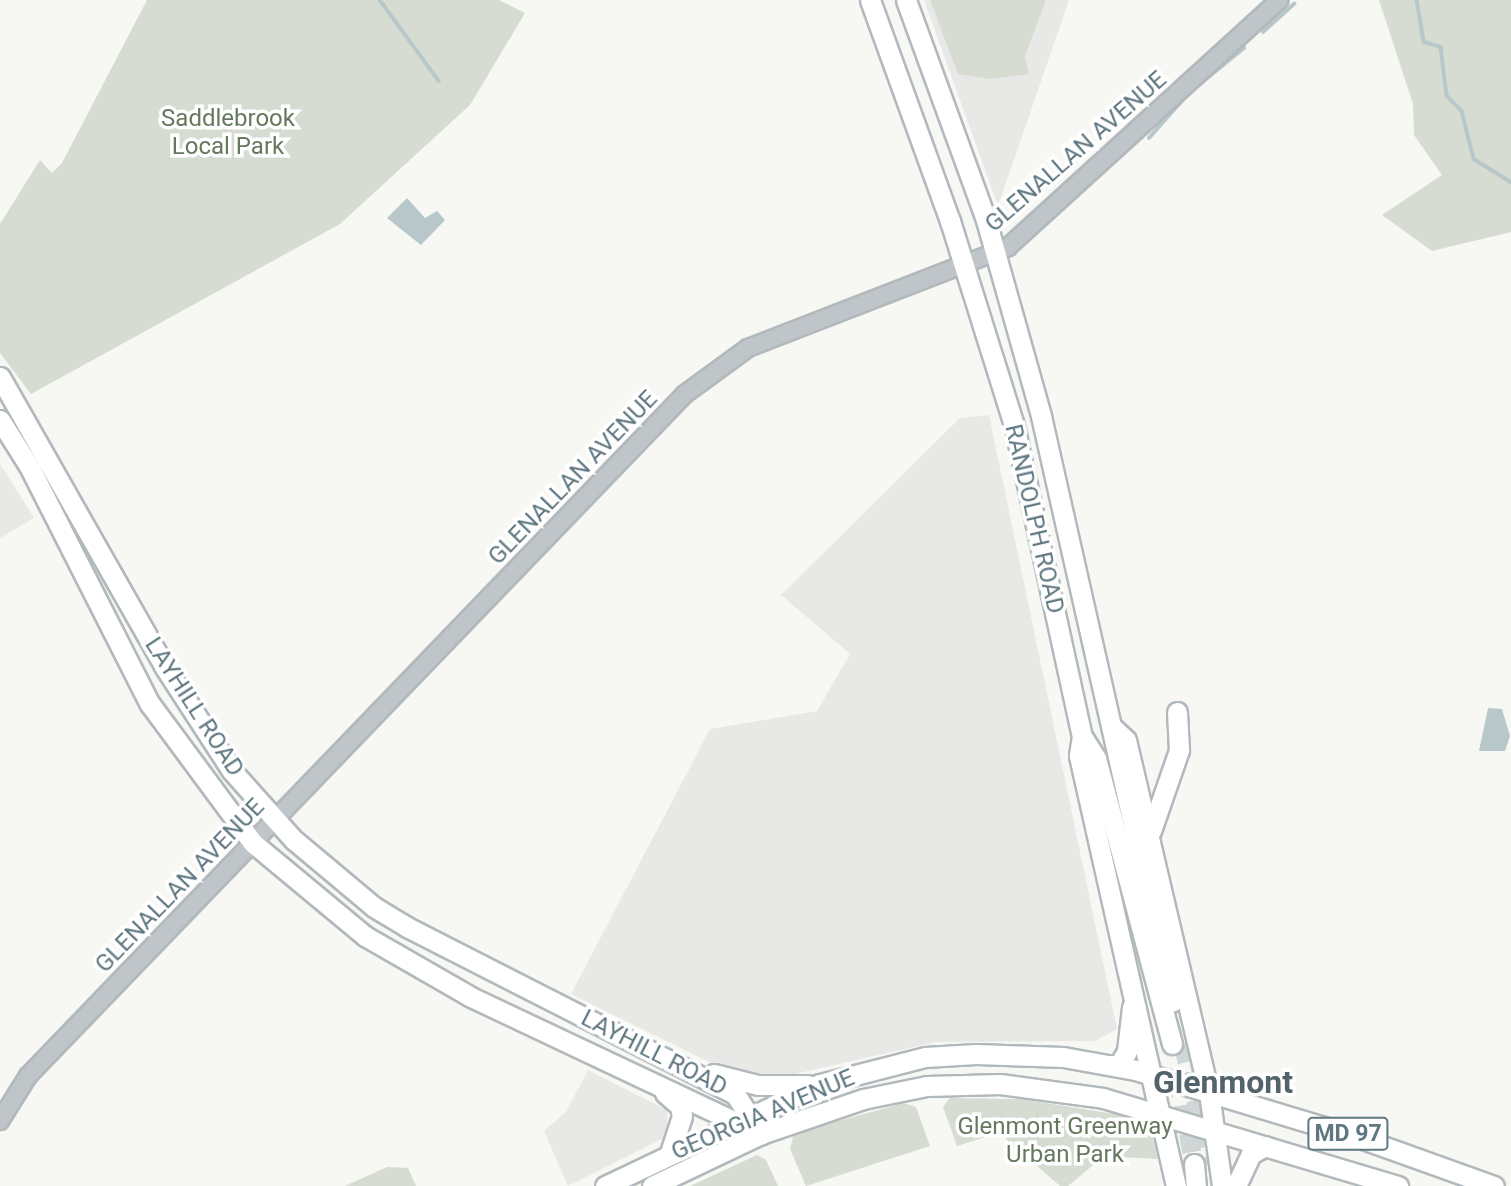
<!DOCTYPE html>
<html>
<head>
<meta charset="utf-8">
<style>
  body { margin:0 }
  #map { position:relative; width:1511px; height:1186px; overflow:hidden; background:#f7f7f3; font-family:Roboto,sans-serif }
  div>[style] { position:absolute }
  .built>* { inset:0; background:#e8e8e7 }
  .green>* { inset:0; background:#d7dcd2 }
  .water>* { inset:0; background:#b7c7ca }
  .stream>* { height:3.5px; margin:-1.75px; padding:0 1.75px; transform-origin:1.75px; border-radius:1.75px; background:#b7c7ca }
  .major-tunnel>* { height:19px; margin-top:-9.5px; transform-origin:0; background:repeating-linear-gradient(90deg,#d1d7d6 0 19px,transparent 0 29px) }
  .roads { filter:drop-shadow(2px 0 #b2b9bc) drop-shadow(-2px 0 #b2b9bc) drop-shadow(0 2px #b2b9bc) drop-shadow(0 -2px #b2b9bc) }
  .minor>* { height:16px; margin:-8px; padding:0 8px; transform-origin:8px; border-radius:8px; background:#bfc5c8 }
  .major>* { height:19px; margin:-9.5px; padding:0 9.5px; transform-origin:9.5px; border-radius:9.5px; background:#fff }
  span { translate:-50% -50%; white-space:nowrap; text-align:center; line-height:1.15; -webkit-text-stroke:7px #fff; paint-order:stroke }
  .shield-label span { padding:2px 5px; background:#fff; border:2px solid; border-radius:5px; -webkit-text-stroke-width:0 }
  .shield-label { font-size:23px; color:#5f7781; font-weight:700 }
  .park-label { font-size:24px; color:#66795e }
  .street-label { font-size:24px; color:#5f7781 }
  .district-label { font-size:32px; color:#52636b; font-weight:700 }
</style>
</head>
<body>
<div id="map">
  <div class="built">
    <div style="clip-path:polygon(924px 0,1069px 0,998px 206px)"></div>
    <div style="clip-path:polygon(989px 415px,1117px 1029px,1095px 1041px,936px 1042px,768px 1080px,717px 1066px,571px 994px,710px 729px,817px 711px,850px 654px,781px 595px,960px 418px)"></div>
    <div style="clip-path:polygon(0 464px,34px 518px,0 538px)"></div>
    <div style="clip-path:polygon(588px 1070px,667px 1110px,668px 1136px,568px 1186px,544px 1131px,566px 1112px)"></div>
  </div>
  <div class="green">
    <div style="clip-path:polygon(147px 0,499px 0,525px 13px,470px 105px,340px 224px,31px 394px,0 353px,0 224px,40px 160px,52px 173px,62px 163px)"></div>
    <div style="clip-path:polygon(930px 0,1046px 0,1025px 56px,1029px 74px,989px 79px,958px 74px)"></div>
    <div style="clip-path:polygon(1379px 0,1511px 0,1511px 232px,1432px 251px,1382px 215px,1442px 175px,1414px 135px,1413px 104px)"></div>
    <div style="clip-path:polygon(950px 1098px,1021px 1099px,1134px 1117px,1151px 1130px,1158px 1159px,1104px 1156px,1068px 1186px,1060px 1186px,999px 1133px,957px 1146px,943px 1107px)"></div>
    <div style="clip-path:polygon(904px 1103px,916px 1107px,930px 1146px,806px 1186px,790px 1149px,794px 1133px)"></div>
    <div style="clip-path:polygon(757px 1155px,766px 1160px,778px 1186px,690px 1186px)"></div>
    <div style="clip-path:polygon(387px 1167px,408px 1168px,416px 1186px,345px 1186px)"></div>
  </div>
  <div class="water">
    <div style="clip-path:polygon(407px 198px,425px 218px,437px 211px,445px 220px,421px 245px,387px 218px)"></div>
    <div style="clip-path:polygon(1488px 708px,1502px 709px,1510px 736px,1505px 751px,1479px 751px)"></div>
  </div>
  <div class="stream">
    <div style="left:380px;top:0;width:100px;rotate:53.9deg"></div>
    <div style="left:1417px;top:0;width:43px;rotate:80.5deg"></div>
    <div style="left:1424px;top:42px;width:18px;rotate:16deg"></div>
    <div style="left:1441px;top:47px;width:49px;rotate:83deg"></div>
    <div style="left:1447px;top:96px;width:21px;rotate:45deg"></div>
    <div style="left:1462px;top:111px;width:49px;rotate:76deg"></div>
    <div style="left:1474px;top:159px;width:44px;rotate:31.9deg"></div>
    <div style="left:1263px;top:32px;width:42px;rotate:-42.1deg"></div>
    <div style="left:1149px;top:138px;width:60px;rotate:-48.4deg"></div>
    <div style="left:1189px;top:93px;width:71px;rotate:-39.3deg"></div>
  </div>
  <div class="major-tunnel">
    <div style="left:1183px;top:1043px;width:124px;rotate:77.4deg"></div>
    <div style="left:1178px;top:1076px;width:89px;rotate:79.7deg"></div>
  </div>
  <div class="roads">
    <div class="minor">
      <div style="left:0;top:1121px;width:53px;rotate:-58.1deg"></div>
      <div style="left:28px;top:1076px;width:947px;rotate:-46.07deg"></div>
      <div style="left:685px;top:394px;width:78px;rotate:-36.1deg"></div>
      <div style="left:748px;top:348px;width:279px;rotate:-21.2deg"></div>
      <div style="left:1008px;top:247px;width:367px;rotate:-42.3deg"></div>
    </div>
    <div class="major">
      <div style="left:870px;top:0;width:235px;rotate:70.1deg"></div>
      <div style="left:950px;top:221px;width:214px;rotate:72.6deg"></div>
      <div style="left:1014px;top:425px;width:318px;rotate:77.7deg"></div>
      <div style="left:1082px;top:736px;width:26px;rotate:58deg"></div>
      <div style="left:1096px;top:758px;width:296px;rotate:75.1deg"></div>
      <div style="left:906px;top:0;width:234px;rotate:70deg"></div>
      <div style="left:986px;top:220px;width:204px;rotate:74.3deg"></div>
      <div style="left:1041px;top:416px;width:600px;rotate:77.28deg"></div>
      <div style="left:0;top:377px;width:332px;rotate:60.4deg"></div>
      <div style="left:164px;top:666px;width:125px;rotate:57.1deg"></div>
      <div style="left:232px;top:771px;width:93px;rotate:48.1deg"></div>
      <div style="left:294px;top:840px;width:104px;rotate:39.9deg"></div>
      <div style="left:374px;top:907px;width:39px;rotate:31deg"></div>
      <div style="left:407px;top:927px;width:368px;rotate:27deg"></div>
      <div style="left:735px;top:1094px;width:48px;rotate:57deg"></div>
      <div style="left:0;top:420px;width:54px;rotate:57.8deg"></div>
      <div style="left:29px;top:466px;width:267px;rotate:63.1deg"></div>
      <div style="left:150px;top:704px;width:173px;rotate:53.5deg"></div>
      <div style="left:253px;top:843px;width:146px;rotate:39.7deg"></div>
      <div style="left:365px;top:936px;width:122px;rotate:29.9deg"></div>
      <div style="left:471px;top:997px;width:321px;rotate:25.3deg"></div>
      <div style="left:1112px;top:727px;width:19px;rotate:43deg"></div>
      <div style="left:1126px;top:740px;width:363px;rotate:76.8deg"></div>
      <div style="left:1209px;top:1093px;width:94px;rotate:82deg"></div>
      <div style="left:1082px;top:736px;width:20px;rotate:99deg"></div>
      <div style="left:1079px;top:756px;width:441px;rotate:77.3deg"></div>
      <div style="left:1151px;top:831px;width:86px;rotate:-70.9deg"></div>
      <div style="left:1179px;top:750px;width:38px;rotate:-93deg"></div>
      <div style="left:1111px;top:1065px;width:8px"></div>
      <div style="left:1119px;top:1065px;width:16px;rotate:-60deg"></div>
      <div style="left:1127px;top:1051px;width:44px;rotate:-83.5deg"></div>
      <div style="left:714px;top:1074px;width:45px;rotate:14deg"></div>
      <div style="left:758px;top:1085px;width:50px"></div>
      <div style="left:665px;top:1093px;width:20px;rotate:41deg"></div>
      <div style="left:680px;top:1106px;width:10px;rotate:79deg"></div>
      <div style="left:682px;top:1116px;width:40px;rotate:108deg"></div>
      <div style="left:1194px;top:1164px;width:22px;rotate:85deg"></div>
      <div style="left:605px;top:1186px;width:238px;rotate:-25.4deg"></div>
      <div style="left:820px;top:1084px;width:108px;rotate:-14.4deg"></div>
      <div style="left:925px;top:1057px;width:51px;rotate:-3.4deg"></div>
      <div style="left:976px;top:1054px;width:87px;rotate:2deg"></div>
      <div style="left:1063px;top:1057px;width:73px;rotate:10.2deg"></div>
      <div style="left:1135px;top:1070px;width:235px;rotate:16.8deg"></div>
      <div style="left:1360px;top:1138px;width:142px;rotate:19.7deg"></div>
      <div style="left:652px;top:1186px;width:121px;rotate:-25.5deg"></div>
      <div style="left:761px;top:1134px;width:108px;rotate:-18.9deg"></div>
      <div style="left:863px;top:1099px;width:65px;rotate:-11.5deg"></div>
      <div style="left:927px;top:1086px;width:73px;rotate:-1.6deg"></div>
      <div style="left:1000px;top:1084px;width:104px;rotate:7.7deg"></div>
      <div style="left:1103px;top:1098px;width:308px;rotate:16.6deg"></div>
      <div style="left:1236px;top:1186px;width:35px;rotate:-65deg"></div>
      <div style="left:1251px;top:1154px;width:16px;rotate:-30deg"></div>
    </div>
  </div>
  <div class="shield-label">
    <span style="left:1348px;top:1134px">MD 97</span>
  </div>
  <div class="park-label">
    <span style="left:228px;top:133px">Saddlebrook<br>Local Park</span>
    <span style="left:1065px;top:1141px">Glenmont Greenway<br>Urban Park</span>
  </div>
  <div class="street-label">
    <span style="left:1076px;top:152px;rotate:-41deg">GLENALLAN AVENUE</span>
    <span style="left:573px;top:478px;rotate:-46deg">GLENALLAN AVENUE</span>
    <span style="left:1034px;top:519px;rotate:77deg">RANDOLPH ROAD</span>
    <span style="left:194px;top:707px;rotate:57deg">LAYHILL ROAD</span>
    <span style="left:180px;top:886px;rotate:-46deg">GLENALLAN AVENUE</span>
    <span style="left:654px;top:1053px;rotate:27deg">LAYHILL ROAD</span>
    <span style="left:763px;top:1115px;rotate:-23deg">GEORGIA AVENUE</span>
  </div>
  <div class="district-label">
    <span style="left:1223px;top:1082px">Glenmont</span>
  </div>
</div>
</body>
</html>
